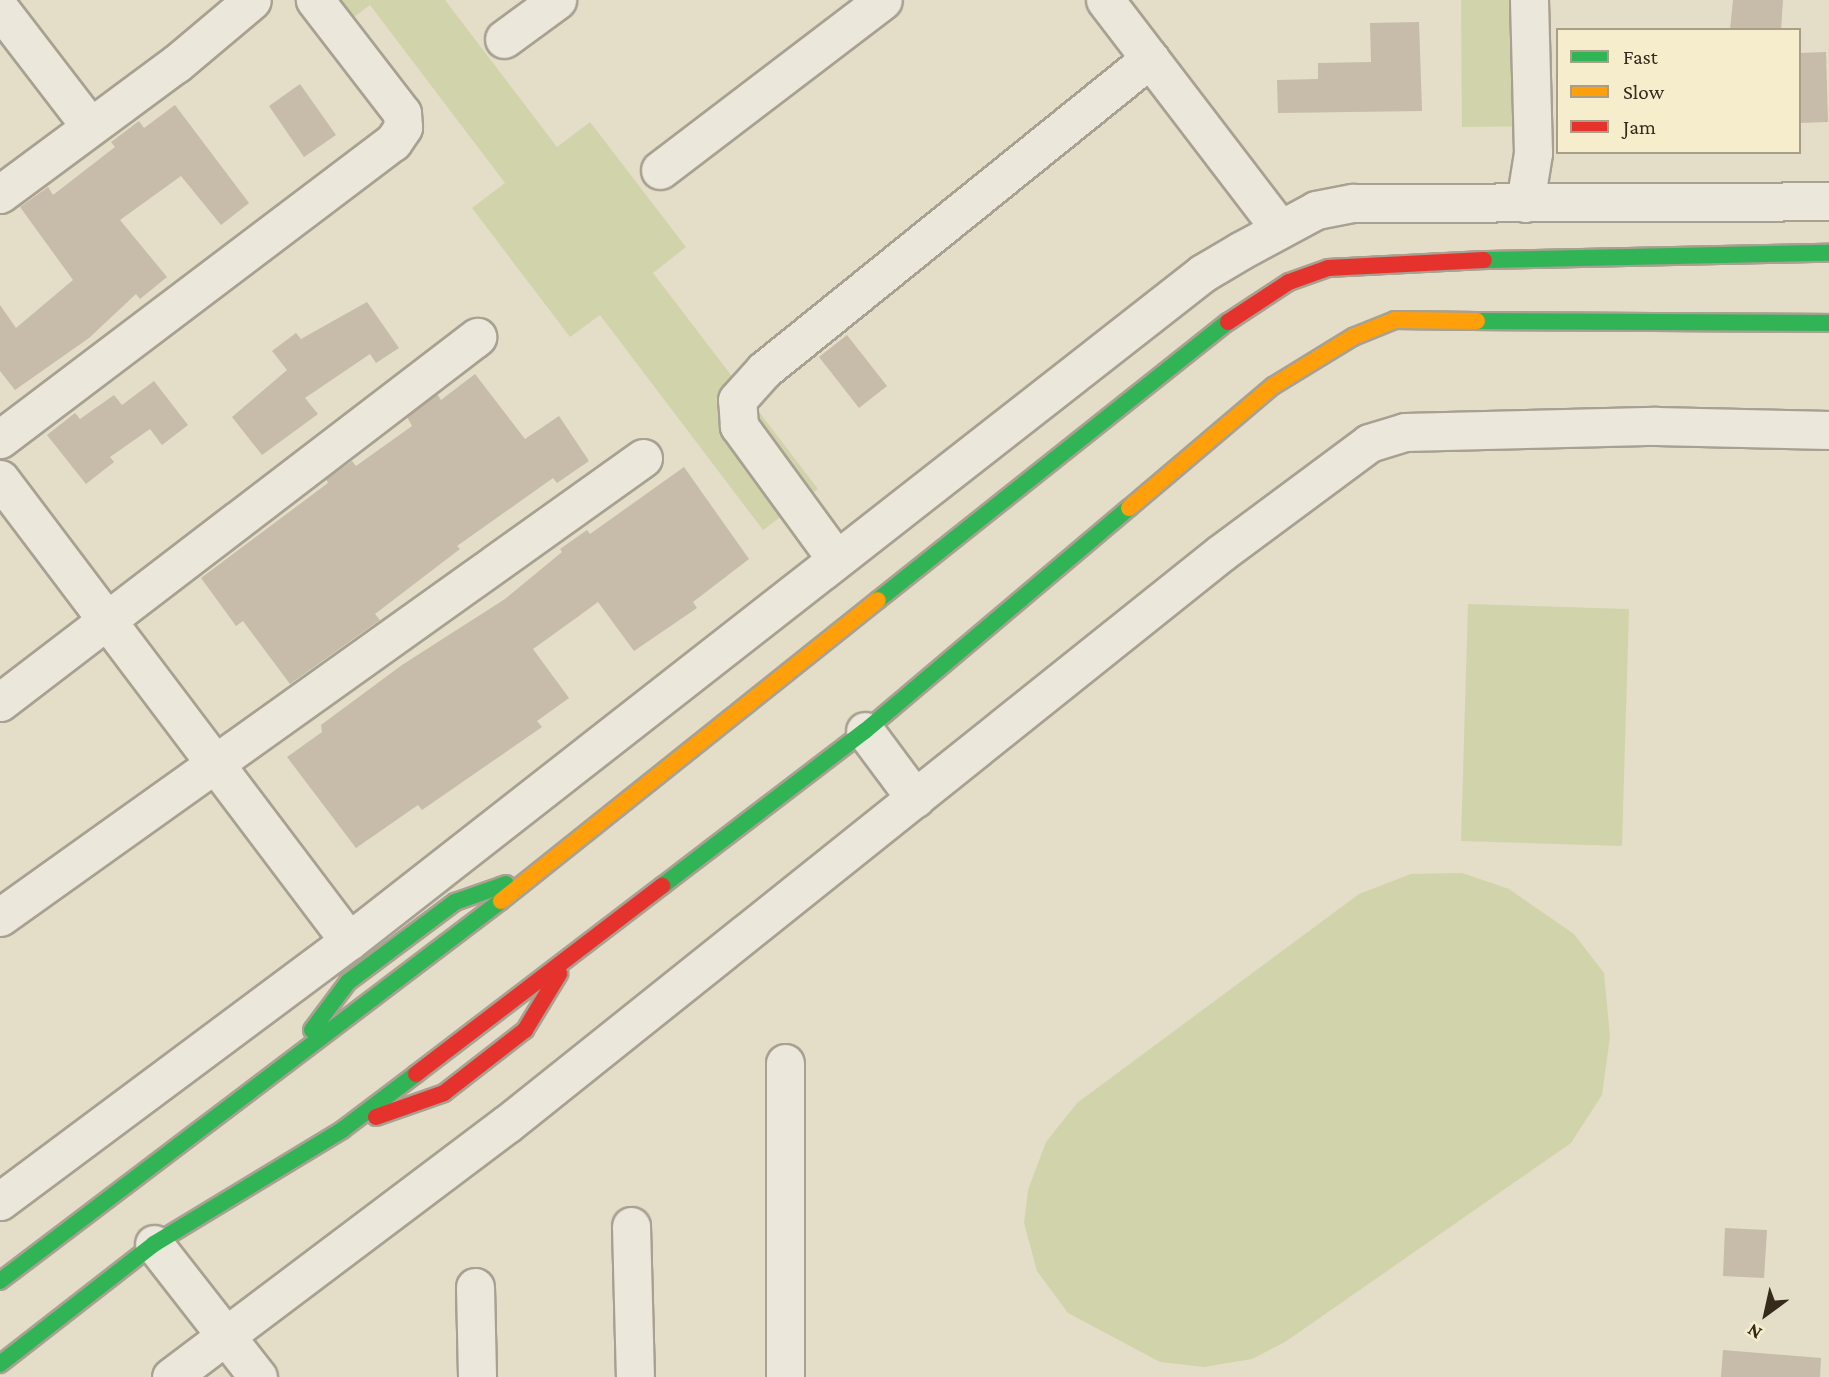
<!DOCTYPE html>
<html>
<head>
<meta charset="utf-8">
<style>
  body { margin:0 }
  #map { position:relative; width:1829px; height:1377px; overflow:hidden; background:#e4ddc8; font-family:"Crimson Pro",serif }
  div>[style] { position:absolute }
  .green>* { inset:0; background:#d1d4aa }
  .building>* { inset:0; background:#c7bba9 }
  .roads { filter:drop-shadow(2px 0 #a8a192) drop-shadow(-2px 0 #a8a192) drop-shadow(0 2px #a8a192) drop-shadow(0 -2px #a8a192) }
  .street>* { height:37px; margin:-18.5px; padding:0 18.5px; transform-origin:18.5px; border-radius:18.5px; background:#ebe7db }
  .fast>* { height:16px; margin:-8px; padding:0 8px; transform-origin:8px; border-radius:8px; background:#30b455 }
  .slow>* { height:16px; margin:-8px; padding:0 8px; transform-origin:8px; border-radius:8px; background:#ff9f0a }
  .jam>* { height:16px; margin:-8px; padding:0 8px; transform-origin:8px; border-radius:8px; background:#e5322d }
  span { translate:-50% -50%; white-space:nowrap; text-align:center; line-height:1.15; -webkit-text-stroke:7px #f6edcd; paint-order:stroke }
  .legend { position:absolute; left:1556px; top:28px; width:245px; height:126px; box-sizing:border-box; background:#f6edcd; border:2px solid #a99f86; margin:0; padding:9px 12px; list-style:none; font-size:21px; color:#362a1b }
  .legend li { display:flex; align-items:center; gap:14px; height:35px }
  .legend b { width:35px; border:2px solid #a99f86 }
  .north { position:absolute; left:1731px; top:1279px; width:70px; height:70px; -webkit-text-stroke:5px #f6edcd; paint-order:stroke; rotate:213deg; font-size:19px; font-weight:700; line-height:28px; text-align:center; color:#362a1b }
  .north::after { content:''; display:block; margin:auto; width:24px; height:32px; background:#362a1b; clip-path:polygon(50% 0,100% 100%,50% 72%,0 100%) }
</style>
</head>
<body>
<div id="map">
  <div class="green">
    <div style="clip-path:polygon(322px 0,445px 0,557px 147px,590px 122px,686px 247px,653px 273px,818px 489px,763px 530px,600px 315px,570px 337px,472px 208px,505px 183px,370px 5px,342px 26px)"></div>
    <div style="clip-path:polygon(1461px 0,1541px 0,1542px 126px,1462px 127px)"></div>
    <div style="clip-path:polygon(1468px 604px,1629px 609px,1622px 846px,1461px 841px)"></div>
    <div style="clip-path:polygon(1462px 873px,1509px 889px,1574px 934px,1604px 973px,1610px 1037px,1602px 1095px,1571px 1143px,1285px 1342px,1252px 1359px,1204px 1367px,1160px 1362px,1068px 1313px,1037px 1271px,1024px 1223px,1028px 1190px,1046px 1142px,1077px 1103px,1359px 894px,1411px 874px)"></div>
  </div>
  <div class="building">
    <div style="clip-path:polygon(1733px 0,1783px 0,1781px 30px,1730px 30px)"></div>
    <div style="clip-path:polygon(1419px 22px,1422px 111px,1278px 113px,1277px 80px,1318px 79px,1318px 63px,1371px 62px,1370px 23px)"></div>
    <div style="clip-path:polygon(1826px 52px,1828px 122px,1799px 123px,1799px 53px)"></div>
    <div style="clip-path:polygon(300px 84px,336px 135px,304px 157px,269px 106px)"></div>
    <div style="clip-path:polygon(175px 105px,249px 203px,221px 225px,181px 176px,120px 220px,167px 277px,140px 299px,136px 294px,89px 338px,15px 390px,0 371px,0 305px,16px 328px,73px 280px,20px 207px,48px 187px,53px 195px,115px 147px,111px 142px,139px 121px,144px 128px)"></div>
    <div style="clip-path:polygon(367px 302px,399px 348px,376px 363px,370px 354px,305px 398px,318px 414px,262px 455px,232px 417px,287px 370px,272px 351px,296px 333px,301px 339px)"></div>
    <div style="clip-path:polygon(847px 335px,887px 386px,859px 408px,819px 357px)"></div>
    <div style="clip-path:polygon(475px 374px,525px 439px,559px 416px,589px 461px,557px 483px,553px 478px,457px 546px,460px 549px,375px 614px,380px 620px,290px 684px,243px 621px,236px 626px,201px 578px,328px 483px,326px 479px,352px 461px,356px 466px,412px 426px,407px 417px,437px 394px,441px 400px)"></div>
    <div style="clip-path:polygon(154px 381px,188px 425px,162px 445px,150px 429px,110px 457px,114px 462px,86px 484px,47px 435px,75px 413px,80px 419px,114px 395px,122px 405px)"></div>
    <div style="clip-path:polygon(684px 467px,749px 559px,693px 602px,697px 608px,634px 651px,598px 602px,572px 621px,533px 649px,569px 698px,537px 721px,542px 727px,422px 810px,418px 805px,356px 848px,287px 757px,322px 732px,321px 725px,402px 665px,505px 599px,562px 552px,560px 549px,587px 530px,590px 534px)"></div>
    <div style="clip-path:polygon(1725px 1228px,1767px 1230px,1764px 1278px,1723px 1276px)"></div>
    <div style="clip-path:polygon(1723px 1350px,1821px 1358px,1820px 1377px,1721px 1377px)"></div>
  </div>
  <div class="roads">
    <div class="street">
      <div style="left:1105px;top:0;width:288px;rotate:52.6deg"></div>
      <div style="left:0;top:9px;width:146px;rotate:52.5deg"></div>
      <div style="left:504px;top:39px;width:66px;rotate:-36.3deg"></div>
      <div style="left:660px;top:170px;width:280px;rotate:-37.3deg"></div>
      <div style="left:0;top:194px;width:219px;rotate:-36.5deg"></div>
      <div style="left:176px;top:64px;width:99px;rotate:-40.1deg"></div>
      <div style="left:1525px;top:203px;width:51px;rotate:-80.9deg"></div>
      <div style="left:1533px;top:153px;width:153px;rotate:-91.5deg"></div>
      <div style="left:0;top:439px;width:493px;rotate:-37.1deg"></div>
      <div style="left:393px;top:142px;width:18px;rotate:-56deg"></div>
      <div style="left:403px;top:127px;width:14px;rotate:-94deg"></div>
      <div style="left:402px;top:113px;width:143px;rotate:-127.6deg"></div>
      <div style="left:0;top:479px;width:579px;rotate:52.93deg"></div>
      <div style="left:836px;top:559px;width:165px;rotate:-126.1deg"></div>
      <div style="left:739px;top:426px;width:26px;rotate:-94deg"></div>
      <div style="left:737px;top:400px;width:40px;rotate:-48deg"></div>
      <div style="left:764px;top:370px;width:496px;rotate:-38.9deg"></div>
      <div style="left:0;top:702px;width:601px;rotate:-37.42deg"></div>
      <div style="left:865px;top:731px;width:84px;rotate:53.3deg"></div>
      <div style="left:0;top:917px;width:790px;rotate:-35.52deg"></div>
      <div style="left:0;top:1201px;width:435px;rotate:-36.7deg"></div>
      <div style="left:349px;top:941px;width:1084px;rotate:-38.03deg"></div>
      <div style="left:1203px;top:273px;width:43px;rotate:-30.7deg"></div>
      <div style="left:1240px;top:251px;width:86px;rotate:-28.3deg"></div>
      <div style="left:1316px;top:210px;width:38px;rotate:-11deg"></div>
      <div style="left:1353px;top:203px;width:476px;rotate:-0.2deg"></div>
      <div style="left:631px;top:1226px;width:151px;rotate:88.5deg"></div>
      <div style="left:154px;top:1244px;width:169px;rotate:52deg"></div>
      <div style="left:475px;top:1287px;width:90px;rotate:88.7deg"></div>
      <div style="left:171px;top:1377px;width:421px;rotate:-37deg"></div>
      <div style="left:507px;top:1124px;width:914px;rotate:-38.65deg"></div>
      <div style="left:1221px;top:553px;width:184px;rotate:-36.6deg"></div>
      <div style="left:1369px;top:443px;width:38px;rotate:-17deg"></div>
      <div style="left:1405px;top:432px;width:251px;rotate:-1.4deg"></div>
      <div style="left:1656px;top:426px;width:173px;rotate:1.3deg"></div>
      <div style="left:785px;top:1377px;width:314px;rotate:-90deg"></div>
    </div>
    <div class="fast">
      <div style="left:1484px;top:260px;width:345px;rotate:-1.2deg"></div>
      <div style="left:1477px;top:321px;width:352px;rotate:0.3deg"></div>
      <div style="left:878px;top:600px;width:447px;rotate:-38.5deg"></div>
      <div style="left:662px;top:886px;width:255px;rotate:-37.4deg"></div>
      <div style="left:865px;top:731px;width:346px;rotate:-40.2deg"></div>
      <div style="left:312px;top:1030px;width:60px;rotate:-53.1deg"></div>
      <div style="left:348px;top:982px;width:134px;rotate:-36.8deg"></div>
      <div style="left:455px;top:902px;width:54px;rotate:-19.4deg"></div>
      <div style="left:0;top:1281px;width:629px;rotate:-37.18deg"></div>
      <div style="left:0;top:1364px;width:195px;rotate:-37.9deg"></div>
      <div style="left:154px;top:1244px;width:220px;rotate:-31.2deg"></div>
      <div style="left:342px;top:1130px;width:93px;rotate:-37.1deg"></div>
    </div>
    <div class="slow">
      <div style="left:1129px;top:508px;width:189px;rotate:-40.3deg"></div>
      <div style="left:1273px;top:386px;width:94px;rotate:-31.5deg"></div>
      <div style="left:1353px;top:337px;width:45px;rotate:-22deg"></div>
      <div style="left:1395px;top:320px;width:82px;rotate:0.7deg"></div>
      <div style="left:501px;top:901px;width:482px;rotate:-38.6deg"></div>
    </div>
    <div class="jam">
      <div style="left:1228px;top:322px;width:73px;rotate:-33.3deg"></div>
      <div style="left:1289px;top:282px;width:41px;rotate:-19.7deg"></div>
      <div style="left:1328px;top:268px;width:156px;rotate:-2.9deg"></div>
      <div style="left:416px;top:1074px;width:310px;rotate:-37.4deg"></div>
      <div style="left:376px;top:1117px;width:72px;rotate:-19.4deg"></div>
      <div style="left:444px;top:1093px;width:103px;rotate:-37.9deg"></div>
      <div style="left:525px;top:1030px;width:66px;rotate:-58.7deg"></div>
    </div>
  </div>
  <ul class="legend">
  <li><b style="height:9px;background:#30b455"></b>Fast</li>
  <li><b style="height:9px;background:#ff9f0a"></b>Slow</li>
  <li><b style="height:9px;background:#e5322d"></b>Jam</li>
  </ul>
  <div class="north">N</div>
</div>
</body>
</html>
